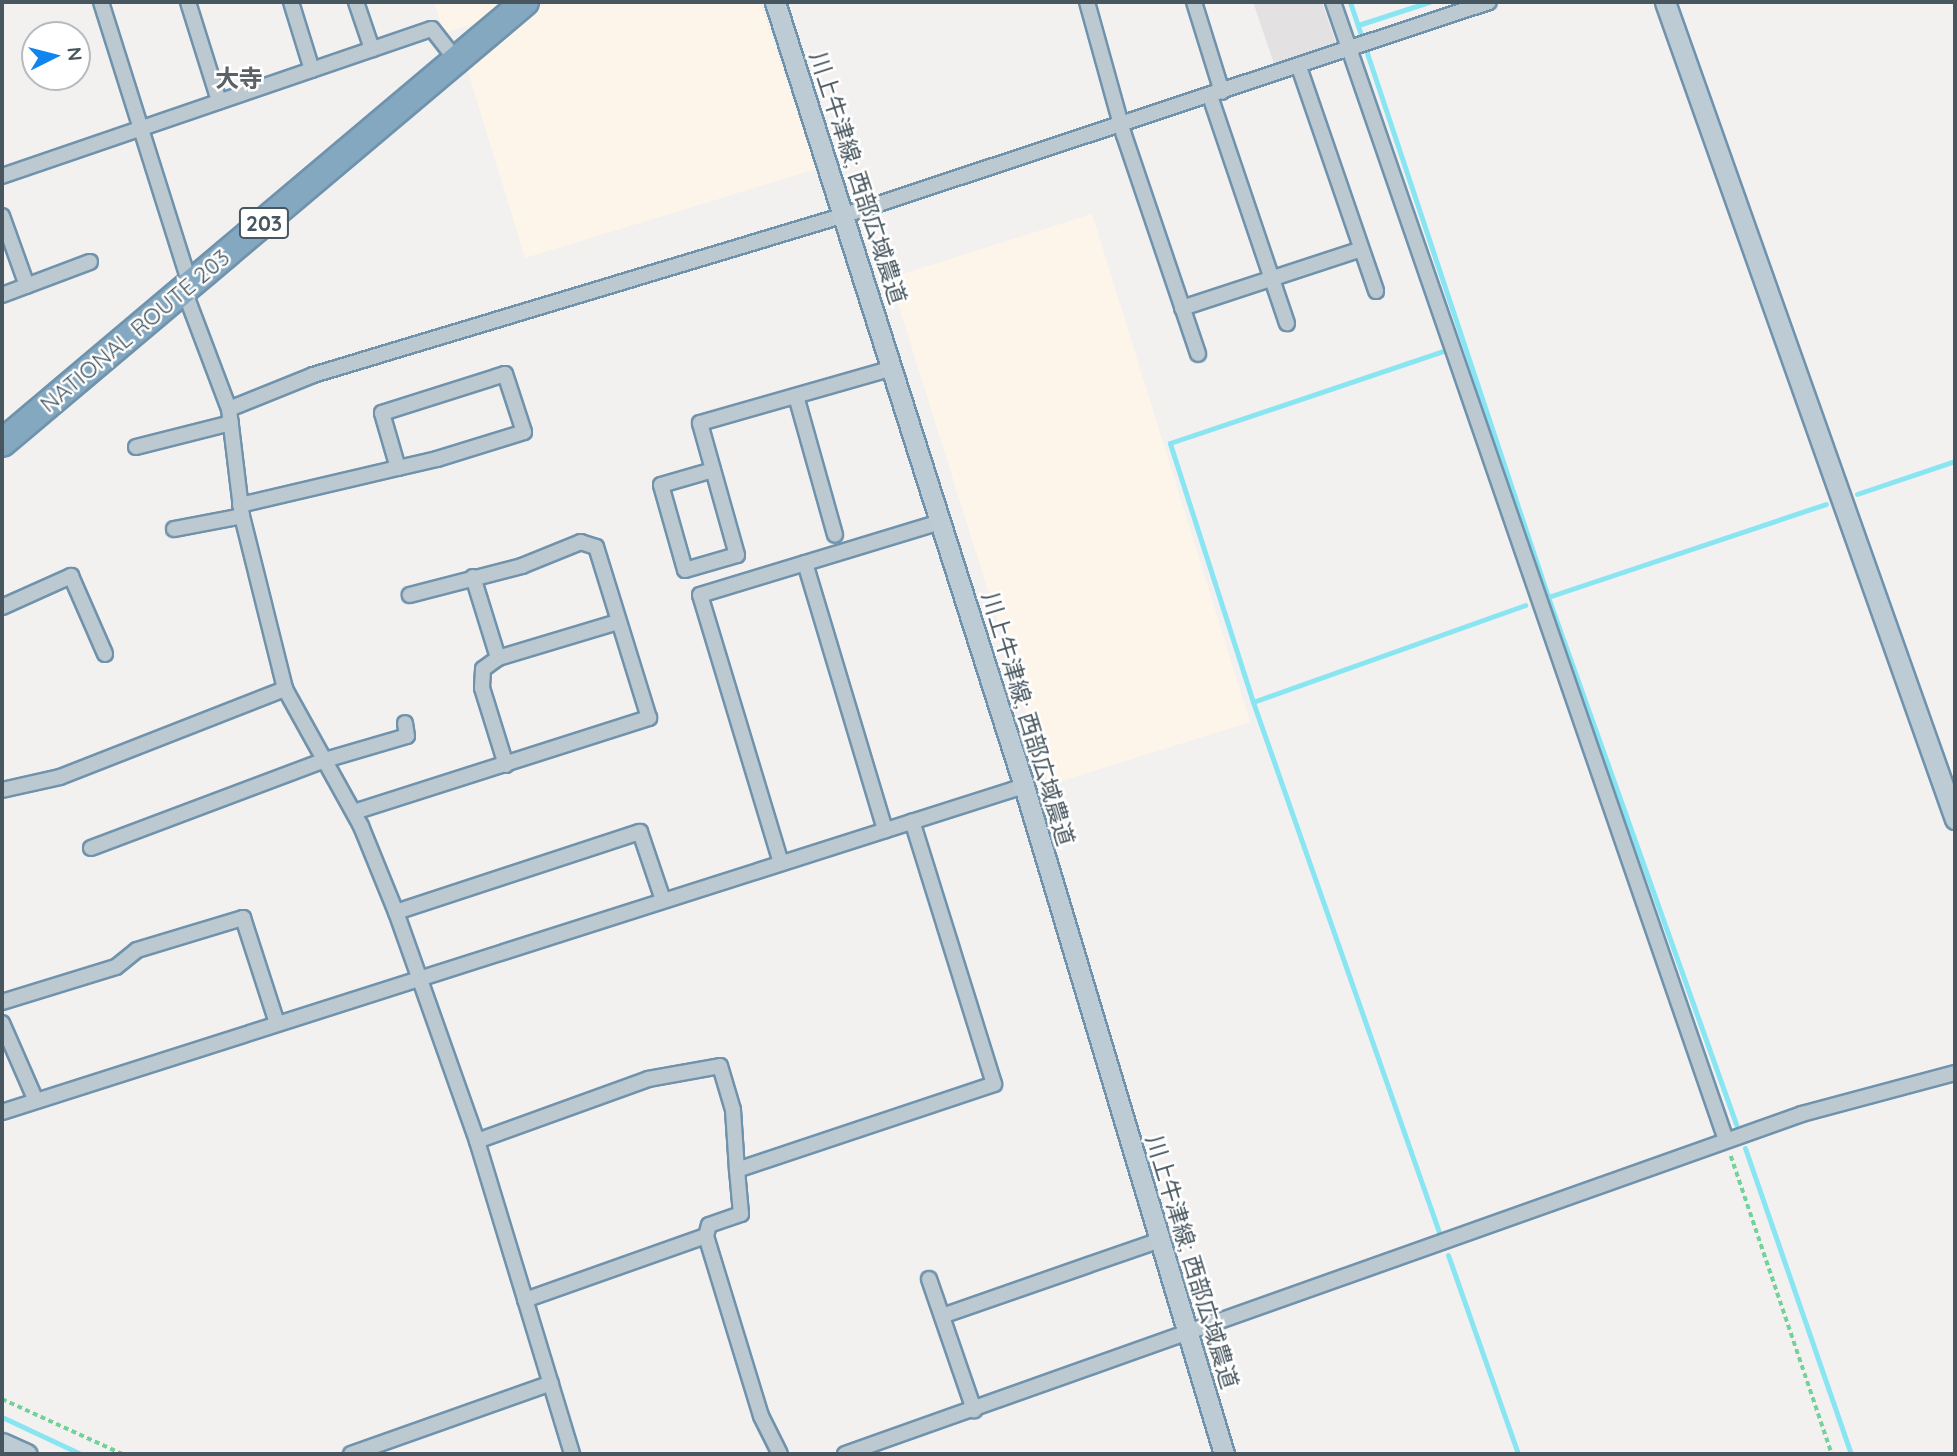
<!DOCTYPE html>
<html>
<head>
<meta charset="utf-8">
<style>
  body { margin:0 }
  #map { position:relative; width:1957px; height:1456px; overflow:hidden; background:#f3f0f0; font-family:Quicksand,"Noto Sans JP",sans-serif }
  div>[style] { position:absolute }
  .commercial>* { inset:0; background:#fdf5e9 }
  .education>* { inset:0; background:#e4e1e2 }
  .stream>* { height:5px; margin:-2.5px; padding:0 2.5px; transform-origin:2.5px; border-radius:2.5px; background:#88e5f1 }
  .path>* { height:3.5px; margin-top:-1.75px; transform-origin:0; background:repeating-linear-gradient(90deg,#73d29a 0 5px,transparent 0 8.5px) }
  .roads { filter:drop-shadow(2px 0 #7093ad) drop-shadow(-2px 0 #7093ad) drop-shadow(0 2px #7093ad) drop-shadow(0 -2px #7093ad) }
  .street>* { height:14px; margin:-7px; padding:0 7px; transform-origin:7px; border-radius:7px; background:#bdc9d0 }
  .secondary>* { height:19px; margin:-9.5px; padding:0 9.5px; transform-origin:9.5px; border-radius:9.5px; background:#bdcbd5 }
  .highway>* { height:26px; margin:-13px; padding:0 13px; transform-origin:13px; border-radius:13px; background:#85a8c1 }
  span { translate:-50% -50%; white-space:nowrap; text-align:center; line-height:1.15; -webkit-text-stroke:5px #fff; paint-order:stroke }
  .shield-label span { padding:2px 5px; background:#fff; border:2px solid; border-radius:5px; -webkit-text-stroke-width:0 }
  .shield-label { font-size:21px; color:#47565f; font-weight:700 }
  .street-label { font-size:23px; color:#47565f }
  .neighbourhood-label { font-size:24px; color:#5c6165; font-weight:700 }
  .frame { position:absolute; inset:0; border:4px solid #47565f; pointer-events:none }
  .north { position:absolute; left:21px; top:21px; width:70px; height:70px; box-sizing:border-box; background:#fff; border:2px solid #b5bbbf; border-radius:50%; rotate:84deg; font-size:19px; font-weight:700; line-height:28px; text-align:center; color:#47565f }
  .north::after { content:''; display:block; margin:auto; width:24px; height:32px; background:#1085ed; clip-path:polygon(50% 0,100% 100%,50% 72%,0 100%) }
</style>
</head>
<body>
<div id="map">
  <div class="commercial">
    <div style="clip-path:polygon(434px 2px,504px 2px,482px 21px,444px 33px)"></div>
    <div style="clip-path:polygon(546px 2px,760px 2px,816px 169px,525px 258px,467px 68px)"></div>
    <div style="clip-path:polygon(1092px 214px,1250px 722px,1049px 785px,890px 278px)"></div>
  </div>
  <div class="education">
    <div style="clip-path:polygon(1253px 2px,1322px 2px,1336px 43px,1274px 64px)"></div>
  </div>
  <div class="stream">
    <div style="left:1350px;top:2px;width:627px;rotate:71.59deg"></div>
    <div style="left:1548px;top:597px;width:560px;rotate:70.37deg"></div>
    <div style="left:1358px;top:25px;width:75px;rotate:-17.9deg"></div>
    <div style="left:1857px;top:494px;width:103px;rotate:-18.6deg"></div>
    <div style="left:1548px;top:597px;width:293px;rotate:-18.5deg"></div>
    <div style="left:1253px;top:702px;width:289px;rotate:-19.6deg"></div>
    <div style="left:1745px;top:1148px;width:324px;rotate:70.9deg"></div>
    <div style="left:1439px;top:1232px;width:562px;rotate:-109.34deg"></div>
    <div style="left:1253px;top:702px;width:272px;rotate:-107.8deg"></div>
    <div style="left:1170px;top:443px;width:288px;rotate:-18.6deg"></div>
    <div style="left:1448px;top:1255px;width:211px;rotate:70.6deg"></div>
    <div style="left:2px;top:1417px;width:87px;rotate:25.1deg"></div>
  </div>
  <div class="path">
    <div style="left:1731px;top:1156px;width:315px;rotate:71.3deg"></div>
    <div style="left:2px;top:1399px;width:132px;rotate:24.6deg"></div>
  </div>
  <div class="roads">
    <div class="street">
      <div style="left:101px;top:2px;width:297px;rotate:72.5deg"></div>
      <div style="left:190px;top:285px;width:13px;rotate:103deg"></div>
      <div style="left:187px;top:298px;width:119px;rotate:69.3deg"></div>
      <div style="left:229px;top:409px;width:108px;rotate:83.1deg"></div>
      <div style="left:242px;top:516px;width:178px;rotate:76deg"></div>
      <div style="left:285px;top:689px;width:157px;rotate:61deg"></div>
      <div style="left:361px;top:826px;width:93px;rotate:67.9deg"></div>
      <div style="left:396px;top:912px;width:243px;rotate:70.5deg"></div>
      <div style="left:477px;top:1141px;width:327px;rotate:73.1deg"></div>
      <div style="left:188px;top:2px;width:104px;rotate:72.6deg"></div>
      <div style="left:291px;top:2px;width:71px;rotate:72.8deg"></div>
      <div style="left:356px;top:2px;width:50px;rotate:71.2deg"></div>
      <div style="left:1087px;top:2px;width:138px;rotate:74.5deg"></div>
      <div style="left:1124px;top:135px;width:231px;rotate:71.3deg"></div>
      <div style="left:1194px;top:2px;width:94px;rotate:72.7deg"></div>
      <div style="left:1333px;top:2px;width:1204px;rotate:70.95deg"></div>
      <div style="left:1299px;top:67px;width:237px;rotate:71deg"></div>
      <div style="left:1210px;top:96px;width:240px;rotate:71.3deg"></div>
      <div style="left:2px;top:176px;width:454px;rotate:-18.9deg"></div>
      <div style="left:432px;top:29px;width:39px;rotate:52deg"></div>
      <div style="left:2px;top:216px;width:74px;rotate:70.3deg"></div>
      <div style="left:2px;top:295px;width:94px;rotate:-20.6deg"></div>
      <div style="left:1182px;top:308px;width:188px;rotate:-18.2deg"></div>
      <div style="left:796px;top:396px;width:144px;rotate:74.3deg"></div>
      <div style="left:229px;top:409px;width:91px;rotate:-22deg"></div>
      <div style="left:313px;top:375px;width:556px;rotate:-16.74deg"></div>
      <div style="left:845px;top:215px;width:678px;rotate:-18.3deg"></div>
      <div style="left:136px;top:447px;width:98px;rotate:-14.2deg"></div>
      <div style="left:713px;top:470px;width:54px;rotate:163.9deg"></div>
      <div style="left:661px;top:485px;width:88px;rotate:74.2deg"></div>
      <div style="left:685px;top:570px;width:54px;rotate:-16.1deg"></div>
      <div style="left:737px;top:555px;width:137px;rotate:-105.7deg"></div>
      <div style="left:700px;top:423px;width:201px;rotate:-15.9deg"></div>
      <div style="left:240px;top:505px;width:162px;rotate:-13.2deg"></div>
      <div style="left:398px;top:468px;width:40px;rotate:-13deg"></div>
      <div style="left:437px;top:459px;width:91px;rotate:-17.2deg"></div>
      <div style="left:524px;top:432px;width:61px;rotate:-108.1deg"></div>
      <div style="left:505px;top:374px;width:129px;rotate:162.4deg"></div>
      <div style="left:382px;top:413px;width:57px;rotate:73.8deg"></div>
      <div style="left:174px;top:529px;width:69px;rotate:-10.8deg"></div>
      <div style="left:805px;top:563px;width:279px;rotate:73.3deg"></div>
      <div style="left:473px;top:577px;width:85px;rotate:72.8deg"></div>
      <div style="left:2px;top:607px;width:76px;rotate:-24.2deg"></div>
      <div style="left:71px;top:576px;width:85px;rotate:66.4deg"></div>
      <div style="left:506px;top:765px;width:81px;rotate:-107.3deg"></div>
      <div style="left:482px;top:688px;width:19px;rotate:-87deg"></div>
      <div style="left:483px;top:669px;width:19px;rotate:-36deg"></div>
      <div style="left:498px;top:658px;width:125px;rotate:-16.7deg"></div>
      <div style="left:2px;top:790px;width:59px;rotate:-12.6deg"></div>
      <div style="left:60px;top:777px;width:242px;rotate:-21.4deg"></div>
      <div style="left:354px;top:812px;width:310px;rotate:-17.7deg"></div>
      <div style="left:649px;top:718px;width:179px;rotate:-107.2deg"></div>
      <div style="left:596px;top:547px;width:16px;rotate:-162deg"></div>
      <div style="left:581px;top:542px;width:64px;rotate:157.9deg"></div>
      <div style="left:522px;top:566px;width:116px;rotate:165.5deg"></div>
      <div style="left:91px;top:848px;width:250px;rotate:-20.6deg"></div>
      <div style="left:325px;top:760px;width:85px;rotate:-16.3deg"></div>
      <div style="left:407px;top:736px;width:13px;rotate:-99deg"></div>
      <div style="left:781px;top:863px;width:280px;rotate:-106.8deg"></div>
      <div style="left:700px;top:595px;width:252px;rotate:-16.9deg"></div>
      <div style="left:396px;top:912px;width:257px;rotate:-18.2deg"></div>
      <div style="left:640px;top:832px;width:72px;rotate:71.3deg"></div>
      <div style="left:2px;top:1002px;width:119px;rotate:-17.1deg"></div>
      <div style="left:116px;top:967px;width:27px;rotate:-39deg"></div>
      <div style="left:137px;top:950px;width:111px;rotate:-16.8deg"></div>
      <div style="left:243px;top:918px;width:110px;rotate:72.1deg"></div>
      <div style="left:2px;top:1023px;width:85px;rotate:66.4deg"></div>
      <div style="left:2px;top:1112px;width:1073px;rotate:-17.69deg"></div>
      <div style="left:477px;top:1141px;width:182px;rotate:-19.9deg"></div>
      <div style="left:648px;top:1079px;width:73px;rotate:-10.2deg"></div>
      <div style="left:720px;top:1066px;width:46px;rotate:73.5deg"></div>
      <div style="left:733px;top:1110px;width:60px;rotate:86.2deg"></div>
      <div style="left:706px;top:1236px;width:188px;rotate:73deg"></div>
      <div style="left:761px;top:1416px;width:42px;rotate:63.4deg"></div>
      <div style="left:929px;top:1279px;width:139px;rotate:71deg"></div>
      <div style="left:525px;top:1300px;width:192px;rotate:-19.5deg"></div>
      <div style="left:706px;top:1236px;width:11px;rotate:-75deg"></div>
      <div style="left:709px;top:1225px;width:34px;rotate:-19deg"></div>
      <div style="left:741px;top:1214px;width:44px;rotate:-95.2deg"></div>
      <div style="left:737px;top:1170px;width:271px;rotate:-18.5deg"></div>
      <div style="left:994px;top:1084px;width:275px;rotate:-107.3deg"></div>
      <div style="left:942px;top:1316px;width:231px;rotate:-19.2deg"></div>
      <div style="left:351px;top:1454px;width:212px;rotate:-19.5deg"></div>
      <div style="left:845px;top:1454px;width:1016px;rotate:-19.56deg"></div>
      <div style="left:1802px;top:1114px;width:158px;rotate:-15deg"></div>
    </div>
    <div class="secondary">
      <div style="left:775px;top:2px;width:823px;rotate:72.38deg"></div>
      <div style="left:1024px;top:786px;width:697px;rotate:73.33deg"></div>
      <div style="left:1665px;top:2px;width:867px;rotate:70.46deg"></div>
      <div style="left:2px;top:1443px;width:27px;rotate:24deg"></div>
    </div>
    <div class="highway">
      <div style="left:2px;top:443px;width:684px;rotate:-40.14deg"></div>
    </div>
  </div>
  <div class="shield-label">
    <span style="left:264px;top:223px">203</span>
  </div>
  <div class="street-label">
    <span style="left:858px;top:178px;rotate:72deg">川上牛津線; 西部広域農道</span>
    <span style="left:135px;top:331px;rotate:-40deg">NATIONAL ROUTE 203</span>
    <span style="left:1028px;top:719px;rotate:73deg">川上牛津線; 西部広域農道</span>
    <span style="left:1192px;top:1262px;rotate:73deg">川上牛津線; 西部広域農道</span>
  </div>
  <div class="neighbourhood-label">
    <span style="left:239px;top:79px">大寺</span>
  </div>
  <div class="frame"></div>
  <div class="north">N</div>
</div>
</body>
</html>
